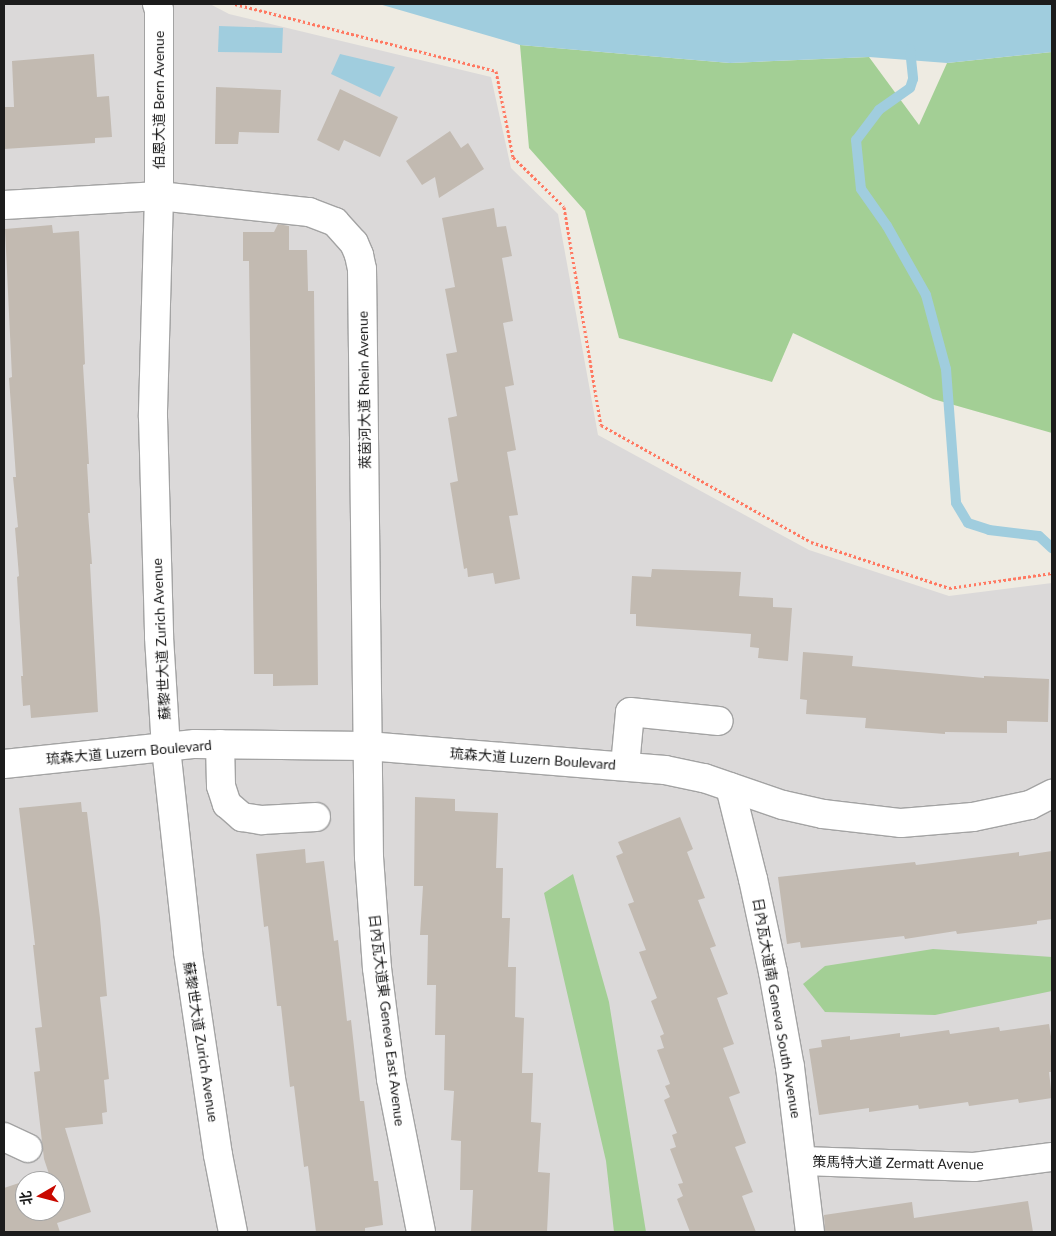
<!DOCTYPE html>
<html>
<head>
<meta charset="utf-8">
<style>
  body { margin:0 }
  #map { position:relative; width:1056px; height:1236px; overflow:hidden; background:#eeebe2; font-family:Lato,"Noto Sans SC",sans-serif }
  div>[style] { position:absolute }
  .residential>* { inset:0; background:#dbd9d9 }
  .forest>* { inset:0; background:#a3cf95 }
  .water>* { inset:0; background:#a0cdde }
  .stream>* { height:10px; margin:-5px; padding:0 5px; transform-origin:5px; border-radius:5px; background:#a0cdde }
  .building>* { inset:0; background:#c2bab1 }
  .path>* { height:3px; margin-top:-1.5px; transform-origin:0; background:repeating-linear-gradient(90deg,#ff7962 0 2.5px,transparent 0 5px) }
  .roads { filter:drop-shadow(1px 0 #a3a3a3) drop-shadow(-1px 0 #a3a3a3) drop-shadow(0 1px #a3a3a3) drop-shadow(0 -1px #a3a3a3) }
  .minor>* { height:28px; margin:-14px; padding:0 14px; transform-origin:14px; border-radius:14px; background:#fff }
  span { translate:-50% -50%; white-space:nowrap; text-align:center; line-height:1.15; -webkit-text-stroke:4px #fff; paint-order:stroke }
  .street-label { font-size:14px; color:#1c1c1c }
  .frame { position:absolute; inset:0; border:5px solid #1c1c1c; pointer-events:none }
  .north { position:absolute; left:15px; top:1171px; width:50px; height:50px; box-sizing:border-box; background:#fff; border:1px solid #a4a4a4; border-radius:50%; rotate:262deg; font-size:14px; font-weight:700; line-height:20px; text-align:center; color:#1c1c1c }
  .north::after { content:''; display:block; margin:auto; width:18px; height:22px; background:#c90900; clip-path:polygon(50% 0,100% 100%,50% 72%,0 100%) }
</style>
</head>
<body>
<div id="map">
  <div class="residential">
    <div style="clip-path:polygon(evenodd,4px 4px,210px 4px,229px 14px,491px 77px,511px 168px,558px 214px,598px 435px,809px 550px,949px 596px,1052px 583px,1052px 1232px,4px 1232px,4px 4px,25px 1181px,55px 1181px,55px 1211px,25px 1211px,25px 1181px)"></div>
  </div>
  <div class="forest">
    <div style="clip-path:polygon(520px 45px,730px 63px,869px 57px,919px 125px,947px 63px,1052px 52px,1052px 433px,933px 399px,793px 333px,772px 382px,619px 338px,585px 211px,529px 148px)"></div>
    <div style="clip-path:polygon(573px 874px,609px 1002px,646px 1232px,614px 1232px,606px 1161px,544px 893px)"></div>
    <div style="clip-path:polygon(933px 949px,1052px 957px,1052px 991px,935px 1015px,825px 1012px,803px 984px,825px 966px)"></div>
  </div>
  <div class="water">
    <div style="clip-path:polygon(379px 4px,1052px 4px,1052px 52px,947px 63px,869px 57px,730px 63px,520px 45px)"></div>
    <div style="clip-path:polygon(219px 26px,283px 28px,282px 53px,218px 52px)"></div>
    <div style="clip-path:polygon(340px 54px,395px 67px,380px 97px,331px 74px)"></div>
  </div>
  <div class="stream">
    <div style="left:910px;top:49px;width:30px;rotate:84deg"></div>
    <div style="left:913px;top:79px;width:9px;rotate:108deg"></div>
    <div style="left:910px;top:88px;width:38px;rotate:145deg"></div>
    <div style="left:879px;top:110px;width:38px;rotate:127deg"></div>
    <div style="left:856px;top:140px;width:49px;rotate:84.2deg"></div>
    <div style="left:861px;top:189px;width:45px;rotate:54.9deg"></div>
    <div style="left:887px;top:226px;width:79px;rotate:60.5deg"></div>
    <div style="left:926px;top:295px;width:77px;rotate:74.9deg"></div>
    <div style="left:946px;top:369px;width:134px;rotate:85.7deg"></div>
    <div style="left:956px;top:503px;width:23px;rotate:59deg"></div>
    <div style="left:968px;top:523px;width:22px;rotate:18deg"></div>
    <div style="left:989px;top:530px;width:50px;rotate:6.8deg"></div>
    <div style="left:1039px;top:536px;width:18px;rotate:43deg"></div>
  </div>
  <div class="building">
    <div style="clip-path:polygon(94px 54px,97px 97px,109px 96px,112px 137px,95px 138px,95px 143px,4px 149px,4px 107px,14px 107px,12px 61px)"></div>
    <div style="clip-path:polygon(216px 87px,281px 90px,279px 133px,239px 132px,238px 144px,215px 144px)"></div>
    <div style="clip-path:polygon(340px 89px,398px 117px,380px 157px,344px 140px,339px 151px,317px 140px)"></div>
    <div style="clip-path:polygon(450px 131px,461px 148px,468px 143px,484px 169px,439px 198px,435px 177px,422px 185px,406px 161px)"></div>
    <div style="clip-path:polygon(494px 208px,497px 227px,506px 226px,512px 256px,502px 258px,513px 321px,503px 323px,514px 385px,505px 387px,516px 450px,507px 452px,518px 515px,509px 516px,520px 579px,495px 584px,493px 573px,468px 577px,467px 568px,464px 569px,450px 483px,458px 481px,448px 418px,457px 416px,446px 354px,457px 352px,445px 289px,455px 287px,442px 218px)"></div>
    <div style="clip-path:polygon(278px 224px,289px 226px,289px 250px,307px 250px,308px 291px,314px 291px,318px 685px,273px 686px,273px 674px,254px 674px,249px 261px,243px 261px,243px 232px,274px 232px)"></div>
    <div style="clip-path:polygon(52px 225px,53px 233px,79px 231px,85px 364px,83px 365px,89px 464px,87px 464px,90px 513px,88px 513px,92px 564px,90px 564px,98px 712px,31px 718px,30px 705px,23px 706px,21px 676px,23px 676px,17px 577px,19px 576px,15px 528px,18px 527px,13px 477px,16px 477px,9px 378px,12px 377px,5px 229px)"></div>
    <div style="clip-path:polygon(652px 569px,741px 572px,739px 596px,773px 598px,773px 607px,792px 608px,788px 661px,758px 658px,759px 648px,750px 647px,751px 634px,636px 626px,636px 614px,630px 614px,632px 576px,651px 577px)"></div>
    <div style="clip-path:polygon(803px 652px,853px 656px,852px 666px,984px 678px,984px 676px,1049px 679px,1048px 722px,1007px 721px,1007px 733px,945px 732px,945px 734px,865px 728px,866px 718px,806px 714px,807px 700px,800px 699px)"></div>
    <div style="clip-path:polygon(415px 797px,455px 799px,455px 811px,498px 813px,496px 868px,503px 868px,502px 918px,510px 918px,508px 967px,516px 967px,515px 1017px,524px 1018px,522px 1073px,533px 1073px,531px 1122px,541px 1123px,538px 1172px,550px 1173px,547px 1232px,471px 1232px,473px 1190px,460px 1190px,461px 1141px,451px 1140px,454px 1091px,444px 1090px,445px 1035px,435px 1035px,436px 985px,427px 985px,428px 935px,420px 935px,423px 886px,414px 886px)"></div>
    <div style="clip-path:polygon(81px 802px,82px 812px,87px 812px,100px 918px,107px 996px,100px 997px,109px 1079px,104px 1080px,107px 1112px,102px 1113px,103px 1124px,65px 1128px,91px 1212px,57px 1223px,60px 1232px,4px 1232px,4px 1188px,25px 1181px,25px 1211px,55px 1211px,55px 1181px,26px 1181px,49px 1174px,44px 1159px,34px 1072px,40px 1071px,35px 1028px,42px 1027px,33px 945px,35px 945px,19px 808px)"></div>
    <div style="clip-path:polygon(680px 817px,693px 849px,687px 852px,705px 898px,698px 900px,716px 946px,710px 948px,728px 994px,717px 998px,734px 1044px,723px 1048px,740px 1093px,729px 1097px,746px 1143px,735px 1147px,753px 1192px,742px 1196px,756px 1232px,690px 1232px,677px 1199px,683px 1196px,678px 1184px,683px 1183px,670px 1149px,676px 1147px,672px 1135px,677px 1133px,664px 1100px,670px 1097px,665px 1086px,670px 1084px,657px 1050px,664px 1048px,660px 1036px,664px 1034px,651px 1001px,657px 998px,639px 952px,646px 950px,628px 904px,634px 902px,616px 856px,623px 853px,618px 842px)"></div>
    <div style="clip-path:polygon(305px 849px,306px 863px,324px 861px,334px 941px,338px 940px,347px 1021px,351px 1020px,360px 1101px,364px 1101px,374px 1181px,378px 1181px,383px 1225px,365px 1228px,365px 1232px,316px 1232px,308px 1166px,304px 1167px,294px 1086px,290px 1087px,281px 1006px,277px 1006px,268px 926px,264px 927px,256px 854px)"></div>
    <div style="clip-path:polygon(1052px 851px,1052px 919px,1037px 921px,1037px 924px,957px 934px,956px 931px,905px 939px,904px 936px,801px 948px,800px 942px,787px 944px,778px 877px,915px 862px,916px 865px,1019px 852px,1019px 856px)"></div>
    <div style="clip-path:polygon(1049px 1024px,1052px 1043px,1052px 1072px,1049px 1072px,1052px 1098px,1019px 1103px,1018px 1099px,969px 1106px,968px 1102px,919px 1109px,918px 1105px,869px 1112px,869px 1108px,819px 1115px,809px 1049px,822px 1047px,821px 1040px,850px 1036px,850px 1040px,900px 1033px,900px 1037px,949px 1030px,950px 1034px,999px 1027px,1000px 1031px)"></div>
    <div style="clip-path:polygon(1028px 1201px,1033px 1232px,825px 1232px,824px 1215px,912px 1202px,914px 1218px)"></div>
  </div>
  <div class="path">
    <div style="left:235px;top:4px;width:269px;rotate:14.4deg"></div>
    <div style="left:496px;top:71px;width:88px;rotate:78.8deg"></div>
    <div style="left:513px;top:157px;width:71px;rotate:44.4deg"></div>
    <div style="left:564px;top:207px;width:221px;rotate:80.4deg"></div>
    <div style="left:601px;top:425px;width:240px;rotate:29.1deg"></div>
    <div style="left:811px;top:542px;width:145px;rotate:18.4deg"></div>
    <div style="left:949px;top:588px;width:104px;rotate:-8.3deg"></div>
  </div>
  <div class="roads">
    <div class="minor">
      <div style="left:157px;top:4px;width:6px;rotate:72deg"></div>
      <div style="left:159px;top:10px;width:186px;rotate:90deg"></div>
      <div style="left:159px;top:196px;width:221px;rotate:91.6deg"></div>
      <div style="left:153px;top:417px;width:220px;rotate:88.4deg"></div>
      <div style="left:159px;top:637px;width:111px;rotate:86.4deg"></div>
      <div style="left:166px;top:748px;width:205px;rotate:83.8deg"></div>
      <div style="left:188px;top:952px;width:205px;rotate:81.6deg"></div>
      <div style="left:218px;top:1155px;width:78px;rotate:79deg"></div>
      <div style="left:4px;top:205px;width:155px;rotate:-3.3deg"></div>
      <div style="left:159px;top:196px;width:151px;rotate:6.1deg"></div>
      <div style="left:309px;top:212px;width:28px;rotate:21deg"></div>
      <div style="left:335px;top:222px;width:28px;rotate:48deg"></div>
      <div style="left:354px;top:243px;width:13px;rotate:67deg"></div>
      <div style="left:359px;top:255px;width:14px;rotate:78deg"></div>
      <div style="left:362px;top:269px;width:588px;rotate:89.32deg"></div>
      <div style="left:369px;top:857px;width:111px;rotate:85.9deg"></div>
      <div style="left:377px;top:968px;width:112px;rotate:82.8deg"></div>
      <div style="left:391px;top:1079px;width:156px;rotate:78.9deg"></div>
      <div style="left:220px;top:744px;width:42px;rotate:88.6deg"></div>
      <div style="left:221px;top:786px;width:19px;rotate:72deg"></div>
      <div style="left:227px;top:804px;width:20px;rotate:41deg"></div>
      <div style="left:242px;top:817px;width:20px;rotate:9deg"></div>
      <div style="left:262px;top:820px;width:54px;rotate:-3.2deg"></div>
      <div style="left:4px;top:764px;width:192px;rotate:-6deg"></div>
      <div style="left:195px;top:744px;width:172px;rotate:0.7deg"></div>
      <div style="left:367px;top:746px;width:299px;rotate:4.6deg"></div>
      <div style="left:665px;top:770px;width:40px;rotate:12deg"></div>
      <div style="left:704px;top:778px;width:83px;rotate:18.9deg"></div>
      <div style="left:783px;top:805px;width:41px;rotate:12.7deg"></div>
      <div style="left:823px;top:814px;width:79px;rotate:6.6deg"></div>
      <div style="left:901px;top:823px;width:72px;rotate:-4.8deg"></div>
      <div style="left:973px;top:817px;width:58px;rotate:-11.9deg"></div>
      <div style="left:1030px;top:805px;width:25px;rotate:-27deg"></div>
      <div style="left:625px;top:766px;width:54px;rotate:-84.7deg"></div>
      <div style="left:630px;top:712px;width:89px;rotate:5.8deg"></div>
      <div style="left:730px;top:787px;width:95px;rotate:76deg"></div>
      <div style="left:753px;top:879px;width:95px;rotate:77.9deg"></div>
      <div style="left:773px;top:972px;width:97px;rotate:79.9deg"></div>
      <div style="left:790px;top:1067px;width:166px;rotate:83.1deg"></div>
      <div style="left:4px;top:1137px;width:26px;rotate:25deg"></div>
      <div style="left:803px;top:1161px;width:171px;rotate:2deg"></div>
      <div style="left:974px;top:1167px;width:79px;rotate:-7.3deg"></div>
    </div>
  </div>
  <div class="street-label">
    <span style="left:159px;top:100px;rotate:-90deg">伯恩大道 Bern Avenue</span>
    <span style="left:364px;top:390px;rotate:-91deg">萊茵河大道 Rhein Avenue</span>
    <span style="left:161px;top:639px;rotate:-93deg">蘇黎世大道 Zurich Avenue</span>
    <span style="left:129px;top:752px;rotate:-5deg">琉森大道 Luzern Boulevard</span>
    <span style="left:533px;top:759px;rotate:4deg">琉森大道 Luzern Boulevard</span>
    <span style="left:777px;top:1008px;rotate:80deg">日內瓦大道南 Geneva South Avenue</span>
    <span style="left:387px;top:1020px;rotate:83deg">日內瓦大道東 Geneva East Avenue</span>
    <span style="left:201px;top:1042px;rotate:81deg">蘇黎世大道 Zurich Avenue</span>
    <span style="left:898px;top:1163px;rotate:1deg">策馬特大道 Zermatt Avenue</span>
  </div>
  <div class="frame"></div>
  <div class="north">北</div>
</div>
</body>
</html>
